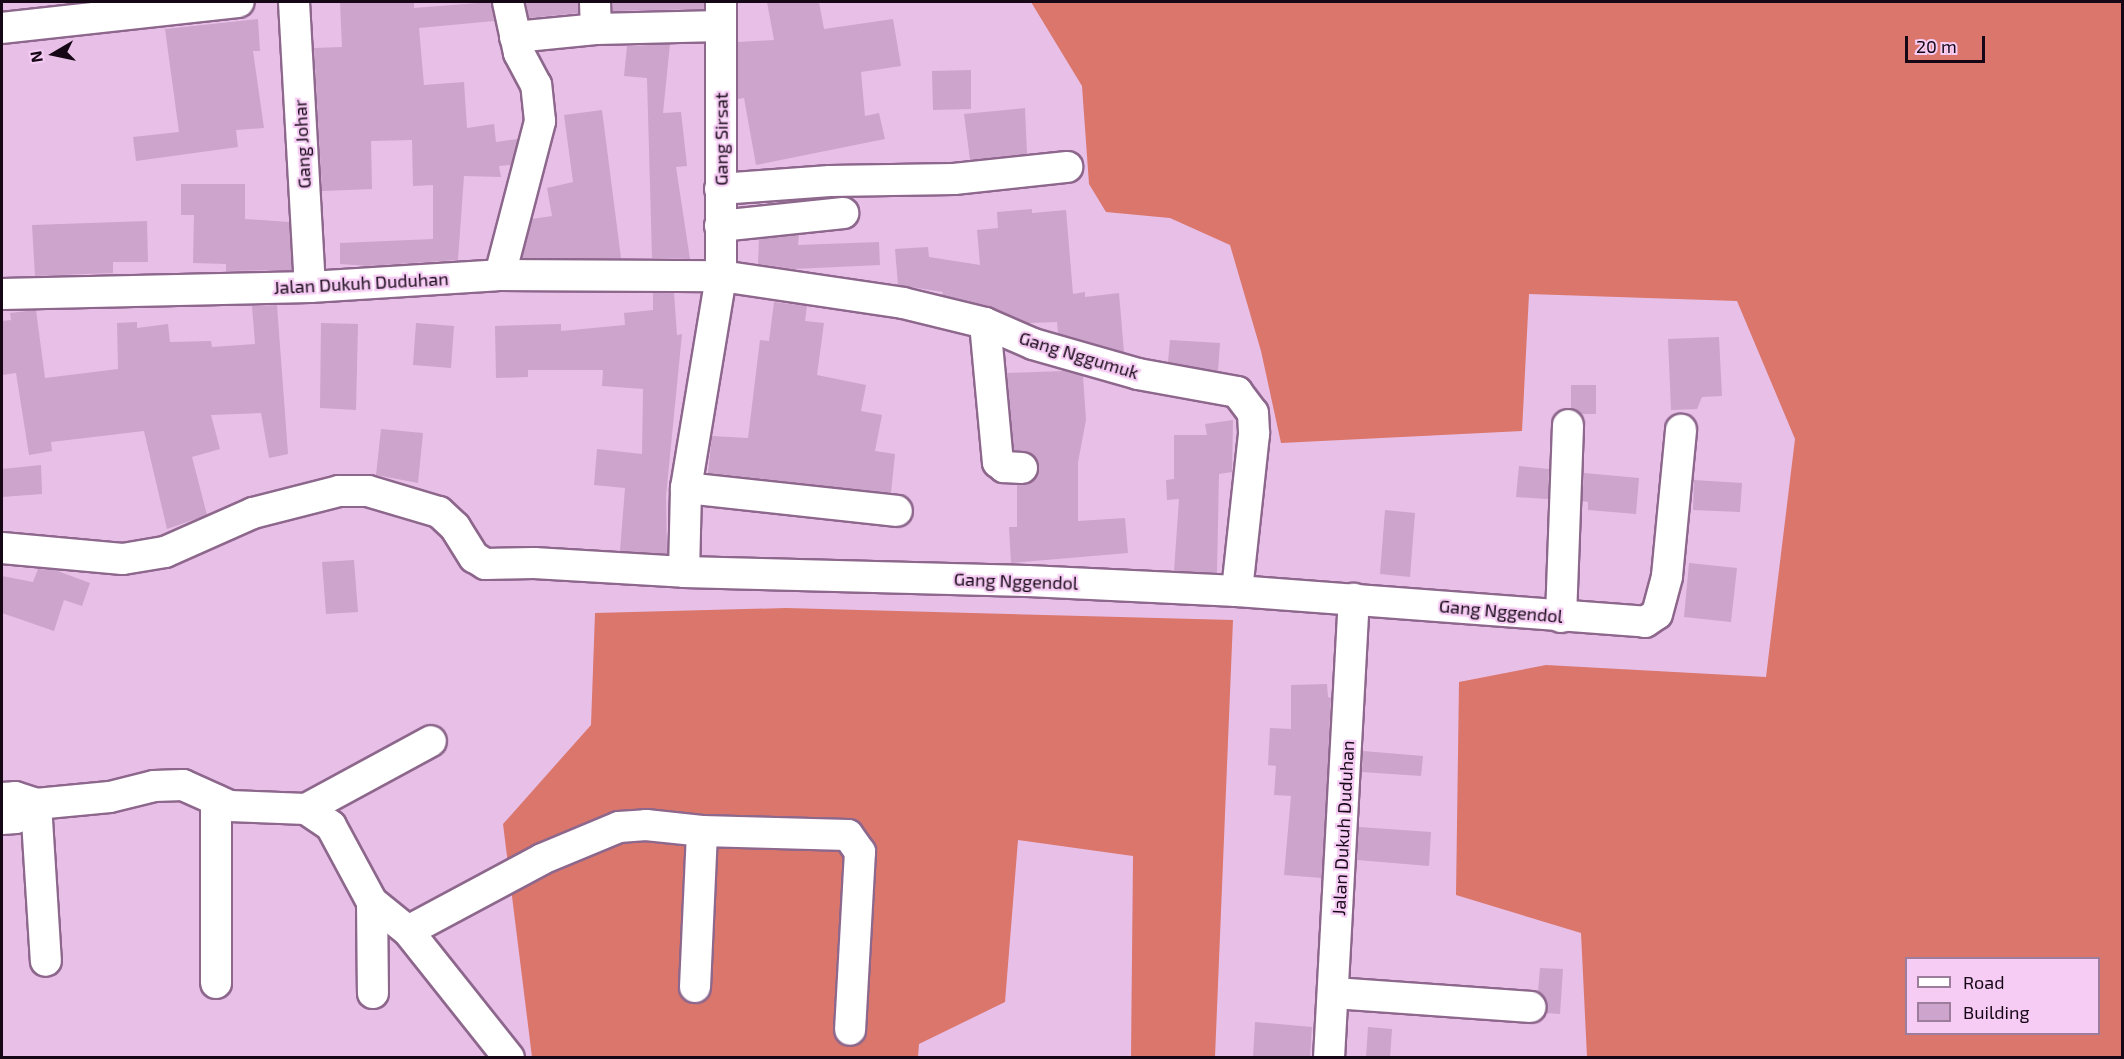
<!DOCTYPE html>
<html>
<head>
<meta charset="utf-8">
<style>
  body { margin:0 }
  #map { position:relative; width:2124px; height:1059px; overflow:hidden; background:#e8bfe7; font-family:"Exo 2",sans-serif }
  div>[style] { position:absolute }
  .forest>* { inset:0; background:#da766b }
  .building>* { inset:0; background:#cda4cc }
  .roads { filter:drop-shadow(2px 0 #8d678c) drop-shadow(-2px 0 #8d678c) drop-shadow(0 2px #8d678c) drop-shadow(0 -2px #8d678c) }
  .minor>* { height:30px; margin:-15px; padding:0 15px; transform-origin:15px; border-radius:15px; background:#fff }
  span { translate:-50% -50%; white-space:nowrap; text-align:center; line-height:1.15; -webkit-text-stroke:4.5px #f6ccf4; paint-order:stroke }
  .street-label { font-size:18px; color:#150715 }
  .frame { position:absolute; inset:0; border:3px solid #150715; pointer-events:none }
  .legend { position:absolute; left:1905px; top:957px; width:195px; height:78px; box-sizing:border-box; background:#f6ccf4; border:2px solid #9c7d9b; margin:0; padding:8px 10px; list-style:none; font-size:18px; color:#150715 }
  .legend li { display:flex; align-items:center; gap:12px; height:30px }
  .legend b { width:30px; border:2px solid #9c7d9b }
  .north { position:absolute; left:24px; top:24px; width:60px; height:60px; -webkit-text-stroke:4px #f6ccf4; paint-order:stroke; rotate:261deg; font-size:16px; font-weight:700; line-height:24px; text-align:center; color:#150715 }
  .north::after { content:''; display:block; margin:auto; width:21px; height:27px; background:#150715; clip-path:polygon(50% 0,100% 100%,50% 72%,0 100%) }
  .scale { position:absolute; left:1905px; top:36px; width:80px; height:27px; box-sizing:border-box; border:3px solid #150715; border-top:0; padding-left:8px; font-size:18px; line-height:21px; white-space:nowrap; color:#150715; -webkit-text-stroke:4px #f6ccf4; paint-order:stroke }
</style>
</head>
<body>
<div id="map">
  <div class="forest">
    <div style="clip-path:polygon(evenodd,1031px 2px,2122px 2px,2122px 1057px,1587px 1057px,1581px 933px,1456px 895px,1459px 682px,1546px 665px,1766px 677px,1795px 439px,1737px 301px,1529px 294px,1522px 431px,1281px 443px,1261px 351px,1230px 245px,1170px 218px,1106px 212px,1089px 184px,1082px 86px,1031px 2px,1906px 958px,2098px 958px,2098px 1034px,1906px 1034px,1906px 958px)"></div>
    <div style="clip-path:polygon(786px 608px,1233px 620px,1215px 1057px,1131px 1057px,1133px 856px,1018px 840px,1005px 1002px,919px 1044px,918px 1057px,532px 1057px,503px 824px,591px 725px,595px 613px)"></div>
  </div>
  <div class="building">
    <div style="clip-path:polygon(340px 2px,414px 2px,414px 8px,491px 2px,494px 21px,419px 28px,424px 85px,464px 82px,467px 128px,494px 124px,496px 142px,518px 139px,511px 165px,499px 166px,501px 177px,464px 176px,458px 260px,368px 266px,340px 264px,340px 243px,433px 239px,433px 185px,413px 186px,412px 140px,371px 141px,372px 189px,322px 191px,314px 48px,342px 47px)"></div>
    <div style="clip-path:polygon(526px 2px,578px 2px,578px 13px,529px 18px)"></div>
    <div style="clip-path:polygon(612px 2px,704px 2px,704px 9px,613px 11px)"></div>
    <div style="clip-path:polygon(767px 2px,819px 2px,824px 29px,893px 19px,901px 66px,861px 72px,865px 116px,879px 113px,885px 139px,756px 165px,744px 98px,738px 99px,738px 42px,774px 40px)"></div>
    <div style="clip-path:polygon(258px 19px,260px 51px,253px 51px,264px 128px,236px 130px,238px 147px,136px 161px,133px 137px,179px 132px,165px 29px)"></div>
    <div style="clip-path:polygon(670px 44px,663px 113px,681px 112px,687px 166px,676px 167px,690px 259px,652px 258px,647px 78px,624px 76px,627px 46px)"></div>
    <div style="clip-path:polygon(971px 70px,971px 109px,933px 110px,932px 71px)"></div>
    <div style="clip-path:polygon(1025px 108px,1027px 154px,970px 160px,964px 114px)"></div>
    <div style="clip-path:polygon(602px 110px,621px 258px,522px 258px,532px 219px,552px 216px,547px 188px,573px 182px,564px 115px)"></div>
    <div style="clip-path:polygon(181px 184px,245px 184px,245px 219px,289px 222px,292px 270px,226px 271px,226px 264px,193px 263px,194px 215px,181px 215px)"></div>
    <div style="clip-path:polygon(1032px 209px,1032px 213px,1066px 210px,1073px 294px,1085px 292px,1085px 297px,1119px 293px,1124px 352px,1058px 333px,1057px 322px,1028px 323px,989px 306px,942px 295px,943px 292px,898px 285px,895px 249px,928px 247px,929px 257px,980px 265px,977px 230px,998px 228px,997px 212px)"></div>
    <div style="clip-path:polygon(147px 221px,148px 262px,113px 262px,113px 273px,35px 276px,32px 225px)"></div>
    <div style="clip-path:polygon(799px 235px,798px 245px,879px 242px,880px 265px,793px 269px,758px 264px,759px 239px)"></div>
    <div style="clip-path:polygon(653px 293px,674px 293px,677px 335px,682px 334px,666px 496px,667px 554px,620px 551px,625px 488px,594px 485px,597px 449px,642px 454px,643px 389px,602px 386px,603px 370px,528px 370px,528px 377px,496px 378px,495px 326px,561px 324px,561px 331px,625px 325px,624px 313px,653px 310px)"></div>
    <div style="clip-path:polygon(774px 302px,807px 306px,805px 321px,824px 323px,817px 375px,866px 385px,861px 411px,882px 415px,875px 451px,895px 454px,891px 493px,708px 473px,712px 436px,748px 438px,760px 340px,769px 341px)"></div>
    <div style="clip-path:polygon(277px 305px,288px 454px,269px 458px,261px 413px,211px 415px,220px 449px,192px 457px,207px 515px,167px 529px,144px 431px,51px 442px,52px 451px,29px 455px,16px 373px,2px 375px,2px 321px,11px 320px,10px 313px,36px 310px,45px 378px,118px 369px,117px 323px,137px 322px,137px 328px,168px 324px,170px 342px,211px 341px,212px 347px,255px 344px,252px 306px)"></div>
    <div style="clip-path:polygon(321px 323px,358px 324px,356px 410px,320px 408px)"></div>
    <div style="clip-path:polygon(416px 323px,454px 326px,451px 368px,413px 365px)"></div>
    <div style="clip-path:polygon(1719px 337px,1722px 396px,1702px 397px,1697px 409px,1671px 410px,1668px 339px)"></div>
    <div style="clip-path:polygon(1170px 340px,1220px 343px,1218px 371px,1168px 362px)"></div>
    <div style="clip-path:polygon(1064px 371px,1083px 376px,1086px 420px,1078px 462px,1078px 521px,1125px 518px,1128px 553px,1011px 563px,1009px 527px,1017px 527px,1017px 485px,1030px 483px,1039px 468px,1032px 454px,1014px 450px,1007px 373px)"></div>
    <div style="clip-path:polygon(1571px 385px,1596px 385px,1596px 414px,1581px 414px,1571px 408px)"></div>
    <div style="clip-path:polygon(1233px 420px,1232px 472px,1219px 474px,1217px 573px,1174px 571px,1179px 499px,1167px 500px,1166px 480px,1174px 479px,1174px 435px,1207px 435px,1205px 424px)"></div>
    <div style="clip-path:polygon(381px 429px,423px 433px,418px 483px,376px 475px)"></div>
    <div style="clip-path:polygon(41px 465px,42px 494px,2px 497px,2px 469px)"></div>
    <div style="clip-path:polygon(1519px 466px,1549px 469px,1548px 499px,1516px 497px)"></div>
    <div style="clip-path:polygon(1584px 473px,1639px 478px,1636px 514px,1588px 510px,1588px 502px,1582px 501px)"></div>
    <div style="clip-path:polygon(1694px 480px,1742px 483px,1740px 512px,1693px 510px)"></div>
    <div style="clip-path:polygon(1385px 510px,1415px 513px,1410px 577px,1380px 574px)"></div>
    <div style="clip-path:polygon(354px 560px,358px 612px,326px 614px,322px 562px)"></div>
    <div style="clip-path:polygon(1689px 563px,1737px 568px,1731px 622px,1684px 617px)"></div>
    <div style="clip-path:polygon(38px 569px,55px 570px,90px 583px,82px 606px,64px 600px,54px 631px,2px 613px,2px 576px,33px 582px)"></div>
    <div style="clip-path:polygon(1327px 684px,1328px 697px,1331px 698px,1322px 878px,1284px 875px,1291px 796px,1274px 795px,1276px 766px,1268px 765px,1270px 728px,1291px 729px,1291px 685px)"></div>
    <div style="clip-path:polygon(1363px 751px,1423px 756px,1421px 776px,1362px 772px)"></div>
    <div style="clip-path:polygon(1359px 827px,1431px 832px,1429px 866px,1357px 860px)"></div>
    <div style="clip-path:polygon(1540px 968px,1563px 969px,1560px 1014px,1546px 1013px,1546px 1000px,1538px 992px)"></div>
    <div style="clip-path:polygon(1255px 1022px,1312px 1027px,1310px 1058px,1253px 1058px)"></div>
    <div style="clip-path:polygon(1368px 1027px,1392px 1029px,1390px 1058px,1366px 1058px)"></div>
  </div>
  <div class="roads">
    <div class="minor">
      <div style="left:294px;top:2px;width:285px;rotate:86.8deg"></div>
      <div style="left:595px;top:2px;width:27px;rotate:88deg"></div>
      <div style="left:596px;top:29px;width:125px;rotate:-1.4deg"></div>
      <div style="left:2px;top:28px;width:238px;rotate:-6.3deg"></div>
      <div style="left:515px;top:37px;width:81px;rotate:-5.6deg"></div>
      <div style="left:720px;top:189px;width:110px;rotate:-4.2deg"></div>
      <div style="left:830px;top:181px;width:124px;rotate:-0.9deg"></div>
      <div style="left:954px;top:179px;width:114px;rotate:-6.1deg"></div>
      <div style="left:720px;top:226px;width:124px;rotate:-6deg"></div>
      <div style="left:500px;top:275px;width:159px;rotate:-75.4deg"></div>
      <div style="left:540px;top:121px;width:36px;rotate:-96deg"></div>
      <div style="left:536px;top:85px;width:36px;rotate:-118deg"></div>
      <div style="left:519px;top:53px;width:52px;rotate:-102.2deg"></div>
      <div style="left:2px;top:294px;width:308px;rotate:-1.3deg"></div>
      <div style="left:310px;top:287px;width:190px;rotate:-3.6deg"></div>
      <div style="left:500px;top:275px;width:221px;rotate:0.3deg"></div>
      <div style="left:721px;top:276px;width:184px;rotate:8.4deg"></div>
      <div style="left:903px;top:303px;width:84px;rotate:13.7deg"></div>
      <div style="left:985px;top:323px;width:52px;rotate:23.6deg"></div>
      <div style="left:1033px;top:344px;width:109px;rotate:15.9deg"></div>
      <div style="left:1138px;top:374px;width:101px;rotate:10.3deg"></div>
      <div style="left:1237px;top:392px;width:26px;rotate:53deg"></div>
      <div style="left:1253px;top:413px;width:21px;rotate:87deg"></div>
      <div style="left:1254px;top:434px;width:158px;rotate:96.2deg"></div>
      <div style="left:985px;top:323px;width:140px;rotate:84.7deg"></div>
      <div style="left:998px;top:462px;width:8px;rotate:40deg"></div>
      <div style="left:1004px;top:467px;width:18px;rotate:3deg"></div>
      <div style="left:686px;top:488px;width:212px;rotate:6.2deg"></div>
      <div style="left:2px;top:548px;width:121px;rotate:5.2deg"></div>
      <div style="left:123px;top:559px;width:43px;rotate:-9.5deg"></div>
      <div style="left:165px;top:552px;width:96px;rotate:-23.9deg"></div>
      <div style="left:253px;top:513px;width:89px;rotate:-14.3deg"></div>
      <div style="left:339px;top:491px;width:29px"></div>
      <div style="left:368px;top:491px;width:74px;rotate:16.5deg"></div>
      <div style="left:439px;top:512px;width:22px;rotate:43deg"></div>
      <div style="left:455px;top:527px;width:36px;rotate:58deg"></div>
      <div style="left:474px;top:557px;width:13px;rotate:32deg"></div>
      <div style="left:485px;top:564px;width:49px;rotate:-1.2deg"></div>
      <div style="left:534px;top:563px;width:150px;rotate:3.4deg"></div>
      <div style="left:684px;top:572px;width:343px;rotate:1.5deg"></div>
      <div style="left:1027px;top:581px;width:210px;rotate:2.7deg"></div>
      <div style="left:1237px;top:591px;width:409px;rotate:4.3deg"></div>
      <div style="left:1645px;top:622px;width:14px;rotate:-34deg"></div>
      <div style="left:1657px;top:614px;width:39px;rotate:-75deg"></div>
      <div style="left:1667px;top:576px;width:147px;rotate:-84.5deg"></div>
      <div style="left:684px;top:572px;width:84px;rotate:-88.6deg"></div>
      <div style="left:686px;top:488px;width:215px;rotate:-80.6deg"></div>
      <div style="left:721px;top:276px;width:274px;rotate:-90deg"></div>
      <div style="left:1561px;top:617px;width:192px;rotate:-87.9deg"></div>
      <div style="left:2px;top:798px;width:13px;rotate:-4deg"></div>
      <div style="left:15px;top:797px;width:22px;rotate:18deg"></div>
      <div style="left:36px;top:804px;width:74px;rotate:-5.4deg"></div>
      <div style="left:110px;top:797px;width:45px;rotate:-14deg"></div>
      <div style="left:154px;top:786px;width:29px;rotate:-2deg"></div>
      <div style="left:183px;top:785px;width:51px;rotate:24.1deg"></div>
      <div style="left:230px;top:806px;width:76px;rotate:2.3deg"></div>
      <div style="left:306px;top:809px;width:30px;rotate:34deg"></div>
      <div style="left:331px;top:826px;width:86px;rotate:61.7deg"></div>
      <div style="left:372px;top:902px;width:46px;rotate:38.9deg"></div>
      <div style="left:408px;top:931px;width:152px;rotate:-28.2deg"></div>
      <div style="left:542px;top:859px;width:83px;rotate:-22.6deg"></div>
      <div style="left:619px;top:827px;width:27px;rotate:-4deg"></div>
      <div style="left:646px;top:825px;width:56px;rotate:6.1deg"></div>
      <div style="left:702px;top:831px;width:146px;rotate:1.6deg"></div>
      <div style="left:848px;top:835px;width:21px;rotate:55deg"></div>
      <div style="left:860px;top:852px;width:178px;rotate:93.2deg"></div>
      <div style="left:216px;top:800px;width:183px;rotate:90deg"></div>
      <div style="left:36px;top:804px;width:157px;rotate:86.4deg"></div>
      <div style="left:306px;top:809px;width:142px;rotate:-28.5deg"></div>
      <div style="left:2px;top:819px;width:14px;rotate:-4deg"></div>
      <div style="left:16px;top:818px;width:24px;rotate:-35deg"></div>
      <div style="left:372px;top:902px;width:91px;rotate:89.4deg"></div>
      <div style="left:408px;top:931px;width:162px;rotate:51.5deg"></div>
      <div style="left:695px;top:987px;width:156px;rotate:-87.4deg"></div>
      <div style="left:1335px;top:993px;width:196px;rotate:4.1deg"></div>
      <div style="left:1329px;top:1058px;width:460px;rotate:-86.9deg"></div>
    </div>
  </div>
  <div class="street-label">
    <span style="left:721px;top:139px;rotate:-90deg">Gang Sirsat</span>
    <span style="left:302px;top:144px;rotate:-93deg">Gang Johar</span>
    <span style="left:361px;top:283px;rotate:-3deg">Jalan Dukuh Duduhan</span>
    <span style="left:1079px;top:355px;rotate:17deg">Gang Nggumuk</span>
    <span style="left:1016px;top:581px;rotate:2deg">Gang Nggendol</span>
    <span style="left:1501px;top:611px;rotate:5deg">Gang Nggendol</span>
    <span style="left:1343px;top:828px;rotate:-87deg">Jalan Dukuh Duduhan</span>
  </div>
  <div class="frame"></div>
  <ul class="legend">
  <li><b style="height:8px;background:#fff"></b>Road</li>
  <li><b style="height:16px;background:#cda4cc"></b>Building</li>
  </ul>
  <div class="north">N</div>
  <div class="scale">20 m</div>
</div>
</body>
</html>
